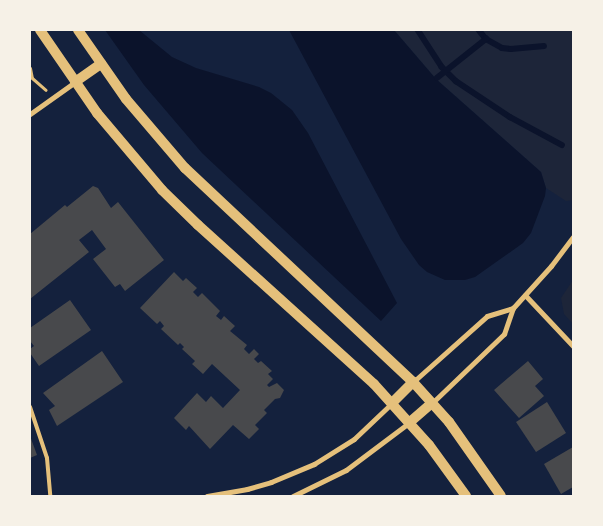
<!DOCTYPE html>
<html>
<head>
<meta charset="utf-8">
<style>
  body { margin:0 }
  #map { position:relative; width:603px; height:526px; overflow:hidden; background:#14213d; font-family:Commissioner,sans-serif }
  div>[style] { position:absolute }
  .green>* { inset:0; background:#1d2539 }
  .water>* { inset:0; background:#0b132b }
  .stream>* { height:5.5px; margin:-2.75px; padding:0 2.75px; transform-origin:2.75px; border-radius:2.75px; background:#0b132b }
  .building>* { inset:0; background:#48494c }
  .path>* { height:3px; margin:-1.5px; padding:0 1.5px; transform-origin:1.5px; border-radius:1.5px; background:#e5c07b }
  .service>* { height:4px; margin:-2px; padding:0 2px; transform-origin:2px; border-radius:2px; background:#e5c07b }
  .minor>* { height:5px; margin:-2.5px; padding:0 2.5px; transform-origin:2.5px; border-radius:2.5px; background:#e5c07b }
  .secondary>* { height:10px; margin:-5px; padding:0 5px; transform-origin:5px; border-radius:5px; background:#e5c07b }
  span { translate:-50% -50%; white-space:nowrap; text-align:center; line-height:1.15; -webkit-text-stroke:4px #f6f1e7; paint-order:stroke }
  .frame { position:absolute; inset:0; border:31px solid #f6f1e7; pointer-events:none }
</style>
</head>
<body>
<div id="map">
  <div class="green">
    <div style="clip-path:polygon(394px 30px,573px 31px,573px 200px,566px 201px,546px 188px,541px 172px,436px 79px)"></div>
    <div style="clip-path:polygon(573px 280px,573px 324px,564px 314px,561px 298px)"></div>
  </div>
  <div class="water">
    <div style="clip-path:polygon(105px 30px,139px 30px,172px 57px,196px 68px,259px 87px,271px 93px,292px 110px,308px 133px,397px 303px,381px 321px,202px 153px,144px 85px)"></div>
    <div style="clip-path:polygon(289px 30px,394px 30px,436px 79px,541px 172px,546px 188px,545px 196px,531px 233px,523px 243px,475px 277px,465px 280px,445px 280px,427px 272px,419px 265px,401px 239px)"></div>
  </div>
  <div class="stream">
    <div style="left:418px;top:30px;width:44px;rotate:57deg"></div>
    <div style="left:442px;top:67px;width:20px;rotate:45deg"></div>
    <div style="left:456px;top:81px;width:65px;rotate:33.7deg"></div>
    <div style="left:510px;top:117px;width:59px;rotate:28.3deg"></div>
    <div style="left:479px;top:30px;width:11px;rotate:52deg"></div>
    <div style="left:486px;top:39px;width:18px;rotate:29deg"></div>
    <div style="left:502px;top:48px;width:9px;rotate:6deg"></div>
    <div style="left:511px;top:49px;width:33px;rotate:-5deg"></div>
    <div style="left:437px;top:78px;width:63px;rotate:-38.5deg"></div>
  </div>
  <div class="building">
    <div style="clip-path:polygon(93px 186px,98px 188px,111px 208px,118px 202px,164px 260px,125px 291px,120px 284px,115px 287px,93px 259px,106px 249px,92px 230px,79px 240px,89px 252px,30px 299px,30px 234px,65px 205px,67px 207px)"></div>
    <div style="clip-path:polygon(174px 272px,183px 281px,186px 278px,197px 288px,193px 292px,198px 297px,202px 293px,220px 311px,216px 316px,221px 320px,224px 316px,235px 326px,230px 331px,247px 345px,244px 349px,249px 354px,254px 349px,259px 354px,254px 359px,258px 363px,261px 361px,272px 371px,268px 374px,273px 379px,267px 385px,269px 387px,277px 383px,284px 390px,280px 398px,275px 399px,264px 410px,267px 413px,255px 425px,259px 429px,249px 439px,233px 425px,210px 449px,189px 426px,186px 430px,174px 418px,197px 393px,206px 402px,211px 396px,223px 408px,240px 390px,212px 364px,203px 374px,192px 364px,195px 361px,182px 349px,184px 347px,180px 343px,178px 345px,161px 329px,164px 326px,160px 321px,157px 324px,140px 308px)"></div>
    <div style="clip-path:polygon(70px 300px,91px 330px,39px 366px,30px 353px,30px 349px,34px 346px,30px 341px,30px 328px)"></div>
    <div style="clip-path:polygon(102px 351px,123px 382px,57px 426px,49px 410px,55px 406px,43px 393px)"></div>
    <div style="clip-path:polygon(528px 361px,543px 379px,535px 386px,544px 396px,519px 418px,494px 390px)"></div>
    <div style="clip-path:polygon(547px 402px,566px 433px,536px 452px,516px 422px)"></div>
    <div style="clip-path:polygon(30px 436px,37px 455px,30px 458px)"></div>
    <div style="clip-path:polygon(573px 447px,573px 487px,561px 494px,544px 464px)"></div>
  </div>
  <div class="path">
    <div style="left:30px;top:68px;width:10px;rotate:79deg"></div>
    <div style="left:32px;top:78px;width:18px;rotate:41deg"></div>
  </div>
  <div class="service">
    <div style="left:30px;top:407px;width:54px;rotate:71.6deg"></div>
    <div style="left:47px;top:458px;width:38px;rotate:85deg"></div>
  </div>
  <div class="minor">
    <div style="left:30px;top:114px;width:55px;rotate:-35.4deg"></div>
    <div style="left:525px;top:295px;width:70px;rotate:46.7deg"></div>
    <div style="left:413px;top:382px;width:99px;rotate:-41.7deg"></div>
    <div style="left:487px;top:316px;width:27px;rotate:-17deg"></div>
    <div style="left:432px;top:403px;width:100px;rotate:-43.8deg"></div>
    <div style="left:504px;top:334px;width:28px;rotate:-71deg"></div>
    <div style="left:513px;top:308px;width:57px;rotate:-47.9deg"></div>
    <div style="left:551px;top:266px;width:36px;rotate:-53deg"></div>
    <div style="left:207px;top:496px;width:41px;rotate:-9.9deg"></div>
    <div style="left:247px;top:489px;width:25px;rotate:-16deg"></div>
    <div style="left:271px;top:482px;width:47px;rotate:-22.7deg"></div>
    <div style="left:314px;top:464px;width:47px;rotate:-32deg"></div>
    <div style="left:354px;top:439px;width:52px;rotate:-43.5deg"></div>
    <div style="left:293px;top:496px;width:59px;rotate:-26.1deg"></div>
    <div style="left:346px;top:470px;width:80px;rotate:-36.9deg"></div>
  </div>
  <div class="secondary">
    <div style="left:40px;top:30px;width:101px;rotate:55.5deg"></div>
    <div style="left:97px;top:113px;width:101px;rotate:49.8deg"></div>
    <div style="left:162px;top:190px;width:50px;rotate:44.2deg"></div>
    <div style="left:198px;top:225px;width:237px;rotate:42.1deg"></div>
    <div style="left:374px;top:384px;width:82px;rotate:48deg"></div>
    <div style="left:429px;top:445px;width:63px;rotate:54deg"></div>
    <div style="left:78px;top:30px;width:84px;rotate:55.2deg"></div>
    <div style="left:126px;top:99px;width:91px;rotate:49.5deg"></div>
    <div style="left:185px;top:168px;width:313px;rotate:43.2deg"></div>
    <div style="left:413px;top:382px;width:54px;rotate:48deg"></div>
    <div style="left:449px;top:422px;width:90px;rotate:54.9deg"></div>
    <div style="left:75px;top:82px;width:32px;rotate:-35deg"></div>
    <div style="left:392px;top:403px;width:30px;rotate:-45deg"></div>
    <div style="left:410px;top:422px;width:29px;rotate:-41deg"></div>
  </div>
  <div class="frame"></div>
</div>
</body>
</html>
